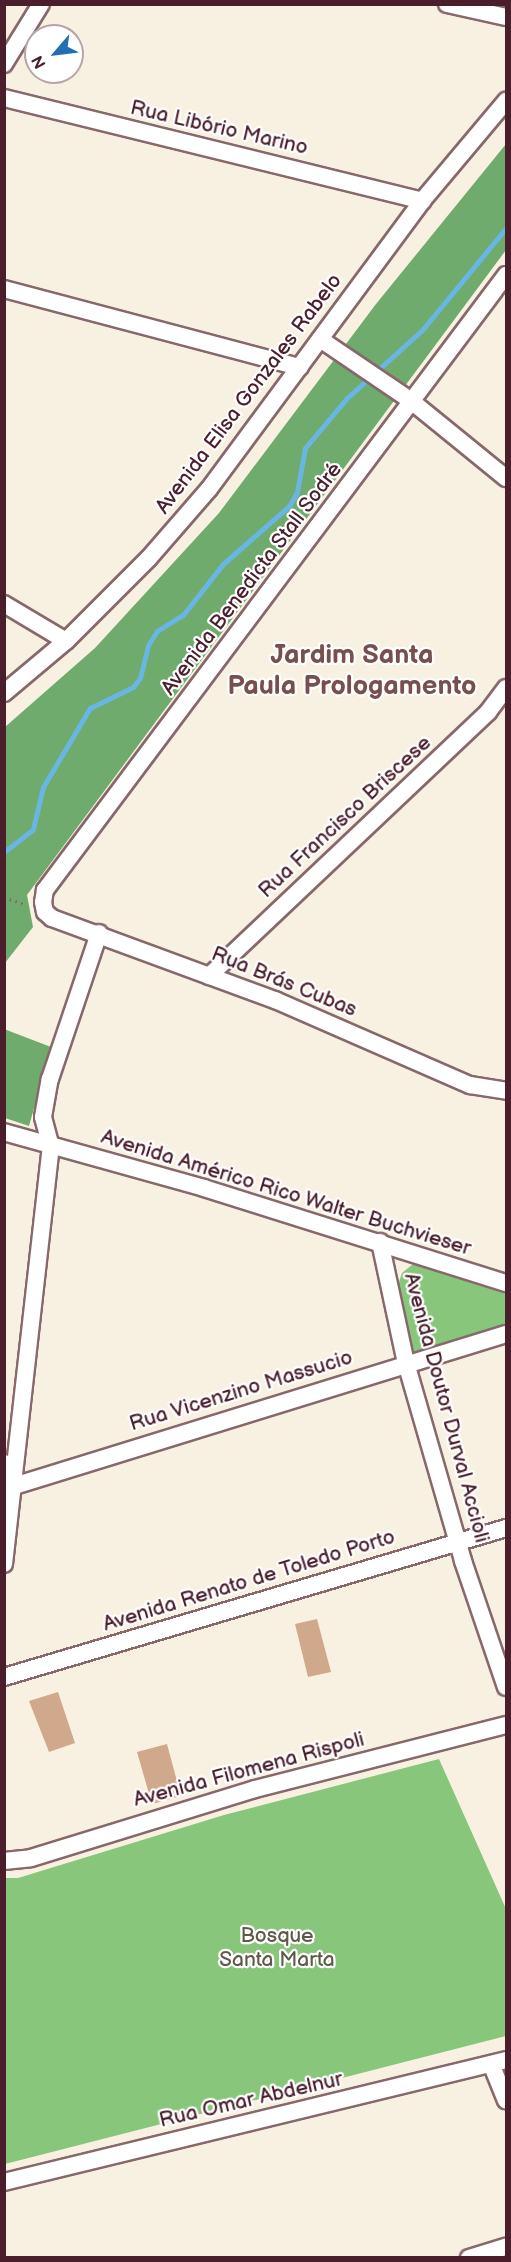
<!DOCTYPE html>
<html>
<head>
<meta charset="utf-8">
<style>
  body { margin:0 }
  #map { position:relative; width:511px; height:2262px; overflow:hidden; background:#f8f1e2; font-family:"Balsamiq Sans",sans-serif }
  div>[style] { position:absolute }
  .green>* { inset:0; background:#88c67c }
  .forest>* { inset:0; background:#6eab6c }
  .stream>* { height:5px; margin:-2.5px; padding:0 2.5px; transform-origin:2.5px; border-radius:2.5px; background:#6ab6e3 }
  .building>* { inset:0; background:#d0a88b }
  .path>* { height:3px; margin-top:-1.5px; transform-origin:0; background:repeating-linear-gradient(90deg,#87686b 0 1.5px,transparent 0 6px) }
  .roads { filter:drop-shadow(2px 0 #87686b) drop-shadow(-2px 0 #87686b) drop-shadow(0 2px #87686b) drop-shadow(0 -2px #87686b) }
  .street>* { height:16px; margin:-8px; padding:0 8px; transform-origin:8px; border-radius:8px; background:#fff }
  span { translate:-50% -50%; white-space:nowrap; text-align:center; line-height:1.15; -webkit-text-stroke:4.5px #fff; paint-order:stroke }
  .street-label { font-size:21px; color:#4a1f2b }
  .park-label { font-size:21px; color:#605947 }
  .district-label { font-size:27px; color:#794f4d; font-weight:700 }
  .frame { position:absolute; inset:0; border:6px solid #4a1f2b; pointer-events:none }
  .north { position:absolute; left:24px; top:24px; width:60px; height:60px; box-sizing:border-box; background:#fff; border:2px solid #b7a5aa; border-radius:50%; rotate:242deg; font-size:16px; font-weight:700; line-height:24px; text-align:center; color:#4a1f2b }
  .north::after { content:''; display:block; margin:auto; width:21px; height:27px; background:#1f6fb2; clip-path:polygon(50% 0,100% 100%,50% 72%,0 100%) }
</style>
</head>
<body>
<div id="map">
  <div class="green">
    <div style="clip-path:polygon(413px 1264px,506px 1294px,506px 1328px,416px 1354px,410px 1349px,398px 1285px,402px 1273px)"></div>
    <div style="clip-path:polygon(439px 1759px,506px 1909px,506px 2036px,5px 2164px,5px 1878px,18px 1878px,224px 1815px)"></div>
  </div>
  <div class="forest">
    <div style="clip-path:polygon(506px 144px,506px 250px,27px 895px,33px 927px,5px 963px,5px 727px,95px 648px,219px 513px,376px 304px)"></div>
    <div style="clip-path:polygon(4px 1029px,51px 1047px,29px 1126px,5px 1118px)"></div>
  </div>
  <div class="stream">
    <div style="left:4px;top:852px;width:37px;rotate:-38deg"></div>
    <div style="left:33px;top:829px;width:43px;rotate:-76.6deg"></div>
    <div style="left:43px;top:787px;width:92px;rotate:-59.3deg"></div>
    <div style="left:90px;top:708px;width:48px;rotate:-26deg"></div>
    <div style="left:133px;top:687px;width:11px;rotate:-52deg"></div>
    <div style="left:140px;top:678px;width:34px;rotate:-76deg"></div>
    <div style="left:148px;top:645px;width:17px;rotate:-57deg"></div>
    <div style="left:157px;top:631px;width:31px;rotate:-32deg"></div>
    <div style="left:183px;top:615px;width:65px;rotate:-51.9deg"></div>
    <div style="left:223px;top:564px;width:88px;rotate:-41.3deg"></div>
    <div style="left:289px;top:506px;width:16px;rotate:-60deg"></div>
    <div style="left:297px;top:492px;width:45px;rotate:-79.7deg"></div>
    <div style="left:305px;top:448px;width:65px;rotate:-50deg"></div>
    <div style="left:347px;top:398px;width:103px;rotate:-42.2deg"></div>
    <div style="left:423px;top:329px;width:131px;rotate:-50.6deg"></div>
  </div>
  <div class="building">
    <div style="clip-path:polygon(317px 1619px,331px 1672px,308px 1677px,295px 1624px)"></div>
    <div style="clip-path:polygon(58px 1692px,75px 1743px,49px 1752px,29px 1701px)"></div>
    <div style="clip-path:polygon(167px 1744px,181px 1796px,152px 1804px,137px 1752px)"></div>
  </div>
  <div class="path">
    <div style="left:4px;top:897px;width:23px;rotate:20deg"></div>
  </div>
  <div class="roads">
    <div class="street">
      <div style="left:447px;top:4px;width:60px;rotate:12.4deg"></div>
      <div style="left:4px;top:64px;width:70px;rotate:-58.3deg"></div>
      <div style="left:4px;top:98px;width:431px;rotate:13.8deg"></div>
      <div style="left:506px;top:275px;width:769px;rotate:126.85deg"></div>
      <div style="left:45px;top:890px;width:12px;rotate:99deg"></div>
      <div style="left:43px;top:902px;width:10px;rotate:79deg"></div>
      <div style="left:45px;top:912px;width:9px;rotate:41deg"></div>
      <div style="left:52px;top:918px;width:238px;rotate:20.2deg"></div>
      <div style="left:275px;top:1000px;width:213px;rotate:23.6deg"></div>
      <div style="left:470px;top:1085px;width:36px;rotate:9deg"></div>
      <div style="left:4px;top:289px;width:306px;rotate:14.8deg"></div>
      <div style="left:320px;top:339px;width:109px;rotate:34.1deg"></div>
      <div style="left:410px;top:400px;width:124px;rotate:39.1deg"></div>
      <div style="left:4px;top:604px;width:72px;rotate:30.8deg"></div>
      <div style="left:4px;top:693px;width:81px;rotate:-40deg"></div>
      <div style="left:66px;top:641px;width:117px;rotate:-45deg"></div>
      <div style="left:149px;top:558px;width:91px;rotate:-49deg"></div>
      <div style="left:209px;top:489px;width:358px;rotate:-53.5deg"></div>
      <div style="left:422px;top:201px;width:131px;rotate:-50deg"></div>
      <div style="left:209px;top:976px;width:384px;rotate:-43.4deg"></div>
      <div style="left:488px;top:712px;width:30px;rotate:-53deg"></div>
      <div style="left:4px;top:1132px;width:208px;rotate:15.6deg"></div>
      <div style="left:204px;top:1188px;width:317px;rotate:17.5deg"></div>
      <div style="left:380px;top:1242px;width:124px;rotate:77.9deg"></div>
      <div style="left:406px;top:1363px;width:206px;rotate:73.9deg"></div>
      <div style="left:463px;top:1561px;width:133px;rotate:71.2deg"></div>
      <div style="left:4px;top:1463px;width:25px;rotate:67deg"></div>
      <div style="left:14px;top:1486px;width:515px;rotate:-17.17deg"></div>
      <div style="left:4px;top:1564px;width:420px;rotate:-83.6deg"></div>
      <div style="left:51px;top:1147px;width:31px;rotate:-105deg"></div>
      <div style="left:43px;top:1117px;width:39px;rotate:-80deg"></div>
      <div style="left:50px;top:1079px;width:154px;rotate:-71.4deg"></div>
      <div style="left:4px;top:1677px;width:524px;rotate:-16.53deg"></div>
      <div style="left:4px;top:1861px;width:27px;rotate:-6deg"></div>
      <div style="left:31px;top:1858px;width:234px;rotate:-17.1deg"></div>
      <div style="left:255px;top:1789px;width:259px;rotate:-14.3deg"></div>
      <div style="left:492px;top:2066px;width:37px;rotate:68deg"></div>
      <div style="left:4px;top:2182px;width:517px;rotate:-13.66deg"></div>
      <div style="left:469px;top:2258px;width:39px;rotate:-17deg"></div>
    </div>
  </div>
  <div class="street-label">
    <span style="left:219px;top:128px;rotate:13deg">Rua Libório Marino</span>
    <span style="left:249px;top:394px;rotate:-53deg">Avenida Elisa Gonzales Rabelo</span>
    <span style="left:252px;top:579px;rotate:-53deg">Avenida Benedicta Stall Sodré</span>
    <span style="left:345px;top:817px;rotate:-43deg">Rua Francisco Briscese</span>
    <span style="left:284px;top:982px;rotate:22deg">Rua Brás Cubas</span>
    <span style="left:286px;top:1193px;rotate:17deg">Avenida Américo Rico Walter Buchvieser</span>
    <span style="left:241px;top:1391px;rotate:-17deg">Rua Vicenzino Massucio</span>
    <span style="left:446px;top:1408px;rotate:75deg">Avenida Doutor Durval Accioli</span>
    <span style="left:249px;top:1581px;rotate:-17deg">Avenida Renato de Toledo Porto</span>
    <span style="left:249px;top:1770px;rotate:-15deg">Avenida Filomena Rispoli</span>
    <span style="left:251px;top:2100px;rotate:-13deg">Rua Omar Abdelnur</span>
  </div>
  <div class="park-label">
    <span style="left:277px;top:1948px">Bosque<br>Santa Marta</span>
  </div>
  <div class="district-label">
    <span style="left:352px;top:671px">Jardim Santa<br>Paula Prologamento</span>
  </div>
  <div class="frame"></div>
  <div class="north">N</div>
</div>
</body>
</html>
